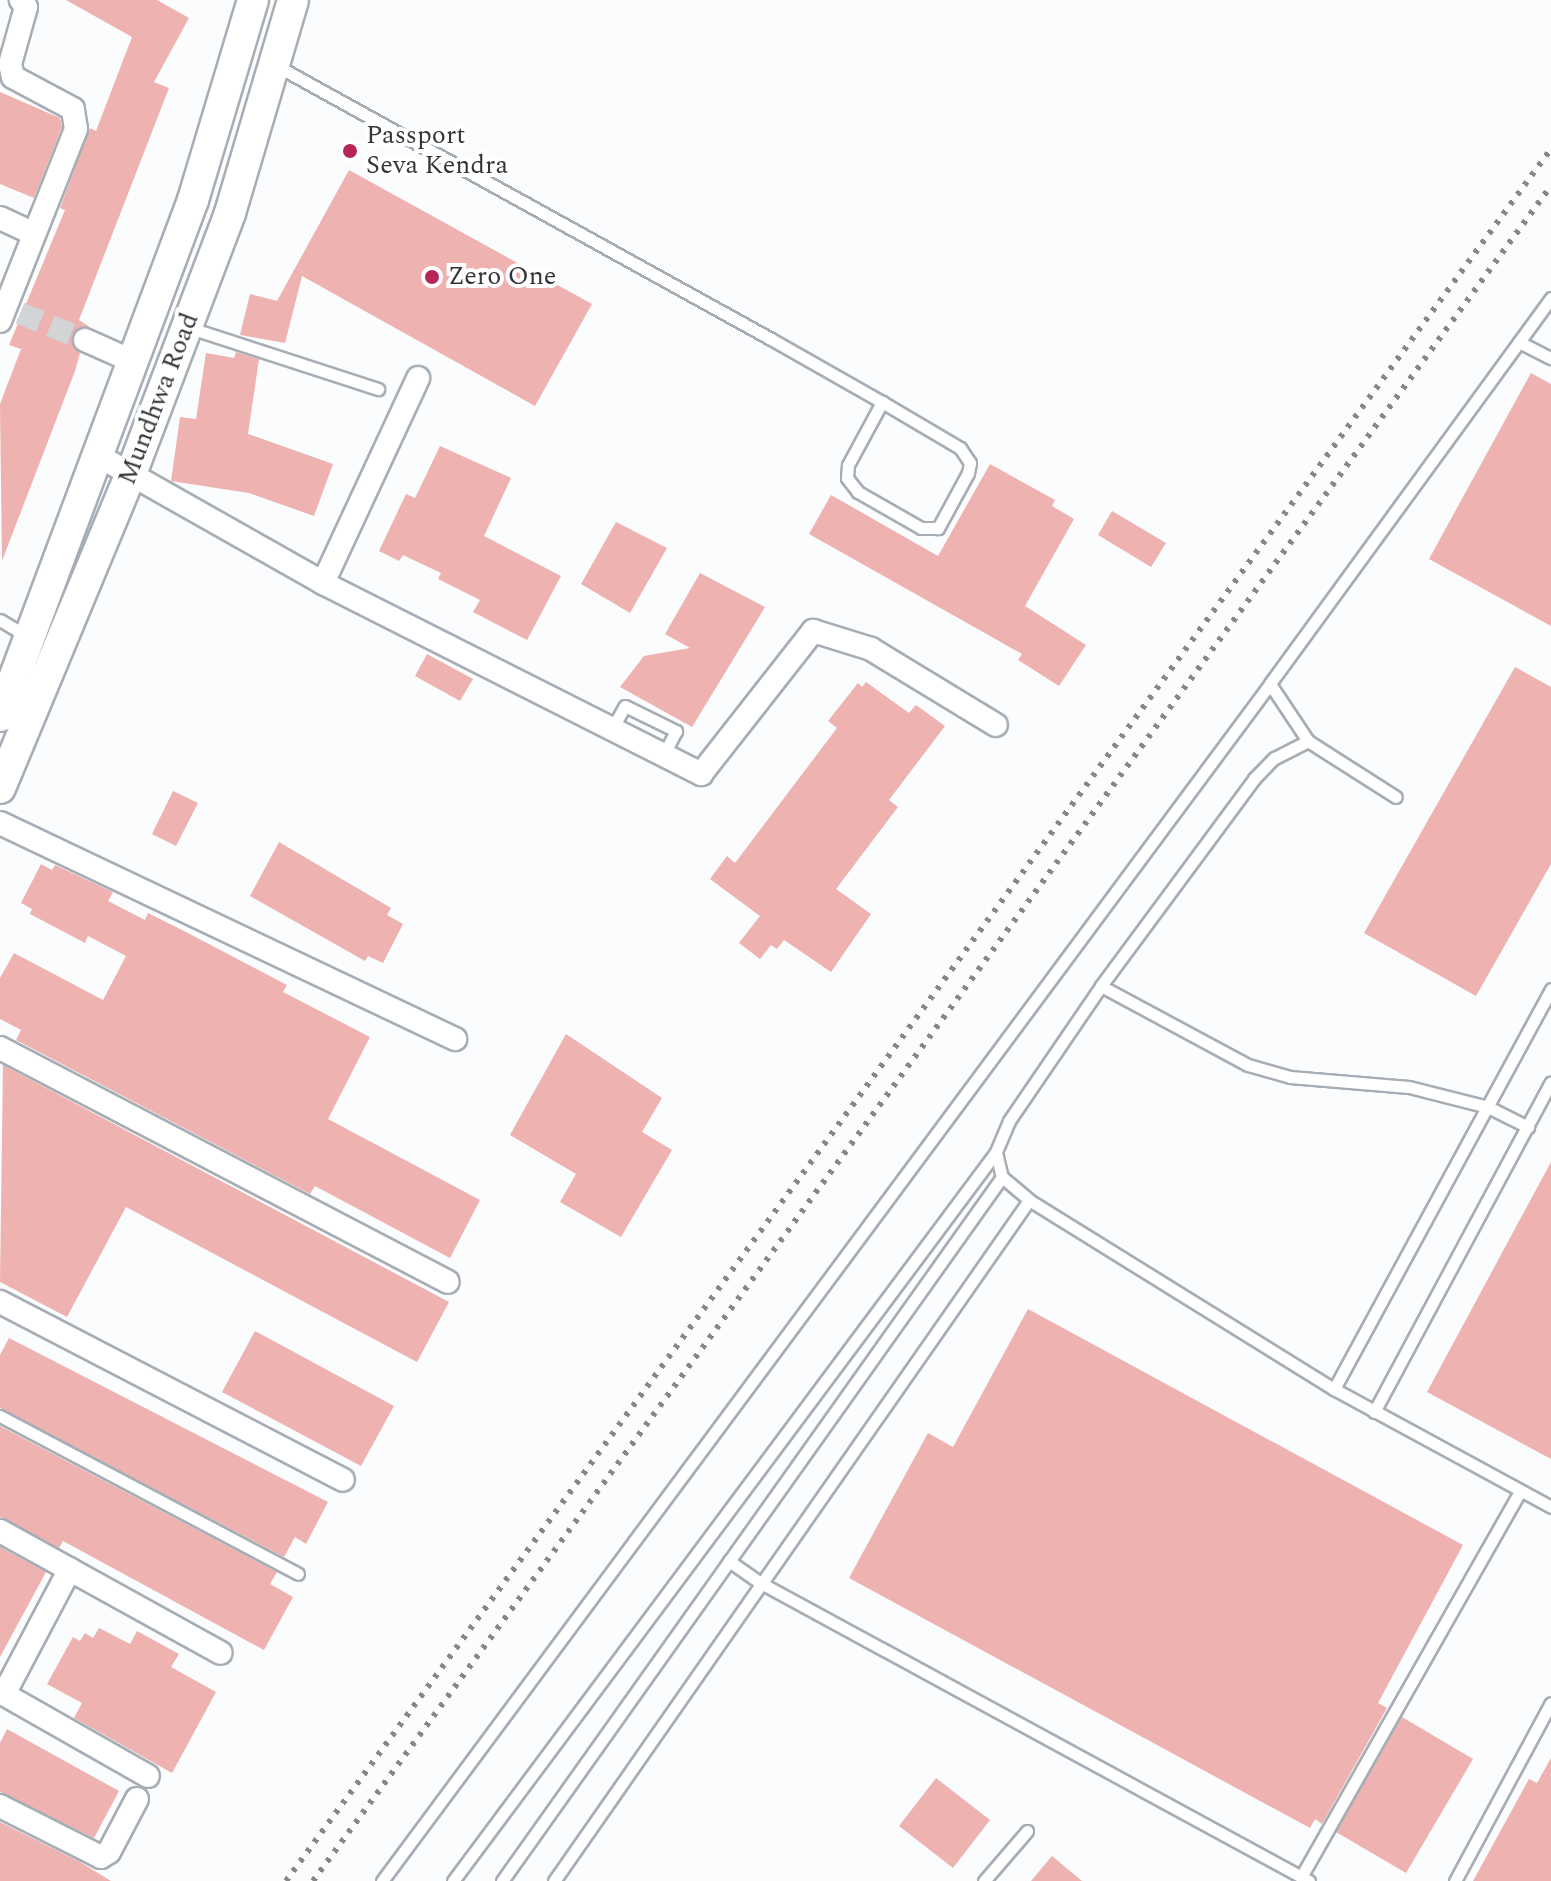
<!DOCTYPE html>
<html>
<head>
<meta charset="utf-8">
<style>
  body { margin:0 }
  #map { position:relative; width:1551px; height:1881px; overflow:hidden; background:#fafcfd; font-family:Spectral,serif }
  div>[style] { position:absolute }
  .building>* { inset:0; background:#eeb2b0 }
  .street-tunnel>* { height:22px; margin-top:-11px; transform-origin:0; background:repeating-linear-gradient(90deg,#d2d4d6 0 22px,transparent 0 33px) }
  .roads { filter:drop-shadow(2px 0 #a6adb5) drop-shadow(-2px 0 #a6adb5) drop-shadow(0 2px #a6adb5) drop-shadow(0 -2px #a6adb5) }
  .lane>* { height:11px; margin:-5.5px; padding:0 5.5px; transform-origin:5.5px; border-radius:5.5px; background:#fff }
  .street>* { height:22px; margin:-11px; padding:0 11px; transform-origin:11px; border-radius:11px; background:#fff }
  .secondary>* { height:30px; margin:-15px; padding:0 15px; transform-origin:15px; border-radius:15px; background:#fff }
  .rail>* { height:6px; margin-top:-3px; transform-origin:0; background:repeating-linear-gradient(90deg,#858789 0 4px,transparent 0 12px) }
  .dots>* { width:22px; height:22px; translate:-50% -50%; box-sizing:border-box; border:4px solid #fff; border-radius:50% }
  span { translate:-50% -50%; white-space:nowrap; text-align:center; line-height:1.15; -webkit-text-stroke:8px #fff; paint-order:stroke }
  .poi-label { font-size:26px; color:#333639 }
  .left { translate:0 -50%; text-align:left }
  .street-label { font-size:26px; color:#333639 }
</style>
</head>
<body>
<div id="map">
  <div class="building">
    <div style="clip-path:polygon(66px 0,157px 0,189px 18px,154px 82px,169px 88px,79px 320px,90px 327px,72px 335px,80px 353px,75px 371px,2px 561px,0 404px,21px 349px,9px 345px,65px 210px,60px 208px,90px 128px,96px 131px,132px 37px)"></div>
    <div style="clip-path:polygon(0 92px,60px 118px,62px 127px,34px 198px,0 184px)"></div>
    <div style="clip-path:polygon(349px 170px,592px 304px,535px 406px,302px 276px,285px 343px,240px 335px,250px 294px,277px 301px)"></div>
    <div style="clip-path:polygon(236px 352px,259px 359px,248px 434px,333px 464px,314px 516px,249px 493px,171px 481px,180px 417px,196px 419px,206px 353px,234px 358px)"></div>
    <div style="clip-path:polygon(1531px 373px,1551px 384px,1551px 626px,1429px 559px)"></div>
    <div style="clip-path:polygon(440px 446px,511px 478px,484px 536px,561px 576px,527px 640px,473px 612px,480px 600px,438px 579px,441px 573px,403px 555px,399px 561px,379px 551px,406px 494px,415px 498px)"></div>
    <div style="clip-path:polygon(990px 464px,1055px 500px,1052px 506px,1074px 519px,1025px 606px,1086px 645px,1059px 686px,1018px 660px,1022px 654px,809px 534px,831px 495px,938px 556px)"></div>
    <div style="clip-path:polygon(1112px 511px,1166px 543px,1151px 567px,1098px 535px)"></div>
    <div style="clip-path:polygon(616px 522px,667px 548px,630px 613px,581px 584px)"></div>
    <div style="clip-path:polygon(700px 573px,765px 607px,692px 727px,620px 687px,644px 656px,690px 648px,665px 634px)"></div>
    <div style="clip-path:polygon(427px 654px,473px 679px,460px 701px,415px 676px)"></div>
    <div style="clip-path:polygon(1515px 667px,1551px 687px,1551px 864px,1476px 996px,1364px 933px)"></div>
    <div style="clip-path:polygon(866px 682px,909px 713px,916px 705px,945px 726px,889px 800px,898px 807px,836px 889px,871px 914px,831px 972px,784px 940px,777px 949px,771px 945px,760px 959px,739px 943px,760px 916px,710px 879px,727px 856px,735px 863px,837px 728px,828px 721px,858px 683px,862px 687px)"></div>
    <div style="clip-path:polygon(173px 791px,198px 803px,176px 846px,152px 834px)"></div>
    <div style="clip-path:polygon(279px 842px,391px 908px,387px 915px,403px 924px,383px 963px,368px 956px,365px 961px,250px 896px)"></div>
    <div style="clip-path:polygon(41px 864px,52px 870px,55px 865px,113px 892px,108px 901px,145px 920px,148px 913px,184px 931px,287px 985px,283px 992px,370px 1037px,328px 1119px,480px 1200px,450px 1258px,315px 1186px,310px 1194px,16px 1040px,21px 1030px,0 1019px,0 978px,14px 953px,103px 1000px,126px 956px,88px 936px,85px 943px,30px 914px,32px 909px,21px 903px)"></div>
    <div style="clip-path:polygon(566px 1034px,662px 1098px,642px 1132px,672px 1150px,621px 1237px,560px 1202px,576px 1174px,510px 1135px)"></div>
    <div style="clip-path:polygon(3px 1065px,449px 1302px,417px 1362px,126px 1207px,67px 1317px,0 1282px)"></div>
    <div style="clip-path:polygon(1551px 1162px,1551px 1459px,1427px 1392px)"></div>
    <div style="clip-path:polygon(1028px 1309px,1463px 1545px,1378px 1703px,1387px 1708px,1322px 1824px,1315px 1819px,1310px 1828px,849px 1578px,928px 1433px,953px 1447px)"></div>
    <div style="clip-path:polygon(255px 1331px,394px 1406px,361px 1466px,222px 1392px)"></div>
    <div style="clip-path:polygon(9px 1338px,328px 1502px,306px 1544px,295px 1537px,284px 1557px,0 1408px,0 1355px)"></div>
    <div style="clip-path:polygon(0 1426px,277px 1572px,270px 1584px,293px 1597px,264px 1650px,63px 1541px,59px 1548px,0 1517px)"></div>
    <div style="clip-path:polygon(0 1547px,46px 1572px,0 1657px)"></div>
    <div style="clip-path:polygon(99px 1628px,130px 1644px,137px 1631px,179px 1654px,171px 1667px,216px 1692px,172px 1773px,74px 1718px,82px 1703px,47px 1684px,73px 1637px,80px 1641px,85px 1633px,93px 1638px)"></div>
    <div style="clip-path:polygon(1402px 1717px,1473px 1759px,1406px 1873px,1336px 1832px)"></div>
    <div style="clip-path:polygon(7px 1729px,119px 1791px,94px 1838px,0 1792px,0 1743px)"></div>
    <div style="clip-path:polygon(1551px 1758px,1551px 1881px,1473px 1881px,1529px 1779px,1537px 1783px)"></div>
    <div style="clip-path:polygon(936px 1778px,990px 1820px,953px 1868px,899px 1826px)"></div>
    <div style="clip-path:polygon(0 1822px,80px 1862px,111px 1881px,0 1881px)"></div>
    <div style="clip-path:polygon(1052px 1856px,1082px 1881px,1031px 1881px)"></div>
  </div>
  <div class="street-tunnel">
    <div style="left:20px;top:313px;width:70px;rotate:22.6deg"></div>
  </div>
  <div class="roads">
    <div class="lane">
      <div style="left:277px;top:66px;width:564px;rotate:28.93deg"></div>
      <div style="left:771px;top:339px;width:128px;rotate:29.6deg"></div>
      <div style="left:882px;top:402px;width:91px;rotate:30.5deg"></div>
      <div style="left:960px;top:448px;width:18px;rotate:56deg"></div>
      <div style="left:970px;top:463px;width:10px;rotate:101deg"></div>
      <div style="left:968px;top:473px;width:63px;rotate:118.6deg"></div>
      <div style="left:938px;top:528px;width:17px;rotate:180deg"></div>
      <div style="left:921px;top:528px;width:73px;rotate:-150.3deg"></div>
      <div style="left:858px;top:492px;width:18px;rotate:-128deg"></div>
      <div style="left:847px;top:478px;width:13px;rotate:-86deg"></div>
      <div style="left:848px;top:465px;width:72px;rotate:-61.6deg"></div>
      <div style="left:1551px;top:298px;width:477px;rotate:126.1deg"></div>
      <div style="left:1270px;top:684px;width:69px;rotate:56.3deg"></div>
      <div style="left:1308px;top:741px;width:38px;rotate:153deg"></div>
      <div style="left:1274px;top:758px;width:29px;rotate:134deg"></div>
      <div style="left:1254px;top:779px;width:257px;rotate:126.5deg"></div>
      <div style="left:1101px;top:986px;width:163px;rotate:124.3deg"></div>
      <div style="left:1009px;top:1121px;width:34px;rotate:113deg"></div>
      <div style="left:996px;top:1152px;width:26px;rotate:77deg"></div>
      <div style="left:1002px;top:1177px;width:35px;rotate:40deg"></div>
      <div style="left:1029px;top:1200px;width:359px;rotate:31.8deg"></div>
      <div style="left:1334px;top:1389px;width:247px;rotate:28.5deg"></div>
      <div style="left:187px;top:327px;width:201px;rotate:18deg"></div>
      <div style="left:1519px;top:342px;width:36px;rotate:27deg"></div>
      <div style="left:0;top:620px;width:33px;rotate:31deg"></div>
      <div style="left:612px;top:729px;width:26px;rotate:-61deg"></div>
      <div style="left:625px;top:706px;width:57px;rotate:26.1deg"></div>
      <div style="left:676px;top:731px;width:27px;rotate:118deg"></div>
      <div style="left:1308px;top:741px;width:104px;rotate:32.5deg"></div>
      <div style="left:1101px;top:986px;width:167px;rotate:28.3deg"></div>
      <div style="left:1248px;top:1065px;width:44px;rotate:15.9deg"></div>
      <div style="left:1290px;top:1077px;width:119px;rotate:4.8deg"></div>
      <div style="left:1409px;top:1087px;width:81px;rotate:14.2deg"></div>
      <div style="left:1488px;top:1107px;width:45px;rotate:26.6deg"></div>
      <div style="left:1334px;top:1389px;width:455px;rotate:-61.5deg"></div>
      <div style="left:1374px;top:1412px;width:374px;rotate:-61.8deg"></div>
      <div style="left:0;top:1416px;width:337px;rotate:27.9deg"></div>
      <div style="left:729px;top:1561px;width:37px;rotate:35deg"></div>
      <div style="left:759px;top:1582px;width:626px;rotate:28.53deg"></div>
      <div style="left:1301px;top:1877px;width:443px;rotate:-60.4deg"></div>
      <div style="left:382px;top:1881px;width:1490px;rotate:-53.43deg"></div>
      <div style="left:453px;top:1881px;width:909px;rotate:-53.32deg"></div>
      <div style="left:502px;top:1881px;width:863px;rotate:-54.62deg"></div>
      <div style="left:554px;top:1881px;width:830px;rotate:-55.1deg"></div>
      <div style="left:984px;top:1881px;width:66px;rotate:-49.3deg"></div>
      <div style="left:1455px;top:1881px;width:202px;rotate:-61.7deg"></div>
    </div>
    <div class="street">
      <div style="left:0;top:218px;width:35px;rotate:25deg"></div>
      <div style="left:0;top:321px;width:206px;rotate:-68.4deg"></div>
      <div style="left:76px;top:129px;width:20px;rotate:-99deg"></div>
      <div style="left:73px;top:109px;width:68px;rotate:-151.9deg"></div>
      <div style="left:13px;top:77px;width:13px;rotate:-103deg"></div>
      <div style="left:10px;top:64px;width:59px;rotate:-74.3deg"></div>
      <div style="left:26px;top:7px;width:9px;rotate:-126deg"></div>
      <div style="left:85px;top:340px;width:51px;rotate:24.1deg"></div>
      <div style="left:97px;top:455px;width:260px;rotate:29.5deg"></div>
      <div style="left:323px;top:583px;width:424px;rotate:26.8deg"></div>
      <div style="left:701px;top:774px;width:182px;rotate:-51.9deg"></div>
      <div style="left:813px;top:631px;width:61px;rotate:17.2deg"></div>
      <div style="left:871px;top:649px;width:146px;rotate:31.3deg"></div>
      <div style="left:323px;top:583px;width:226px;rotate:-65.1deg"></div>
      <div style="left:0;top:823px;width:504px;rotate:25.39deg"></div>
      <div style="left:0;top:1048px;width:505px;rotate:27.58deg"></div>
      <div style="left:0;top:1302px;width:386px;rotate:27.4deg"></div>
      <div style="left:0;top:1531px;width:252px;rotate:28.9deg"></div>
      <div style="left:0;top:1692px;width:170px;rotate:29.6deg"></div>
      <div style="left:4px;top:1694px;width:141px;rotate:-62.2deg"></div>
      <div style="left:0;top:1806px;width:113px;rotate:26.8deg"></div>
      <div style="left:101px;top:1857px;width:9px;rotate:-32deg"></div>
      <div style="left:109px;top:1852px;width:60px;rotate:-62.2deg"></div>
    </div>
    <div class="secondary">
      <div style="left:0;top:716px;width:551px;rotate:-69.49deg"></div>
      <div style="left:193px;top:200px;width:209px;rotate:-73.3deg"></div>
      <div style="left:0;top:788px;width:340px;rotate:-67.4deg"></div>
      <div style="left:131px;top:474px;width:279px;rotate:-69.2deg"></div>
      <div style="left:230px;top:213px;width:222px;rotate:-73.5deg"></div>
    </div>
  </div>
  <div class="rail">
    <div style="left:286px;top:1881px;width:2145px;rotate:-53.86deg"></div>
    <div style="left:313px;top:1881px;width:2099px;rotate:-53.86deg"></div>
  </div>
  <div class="dots">
    <div style="left:350px;top:151px;background:#b42558"></div>
    <div style="left:432px;top:277px;background:#b42558"></div>
  </div>
  <div class="poi-label">
    <span class="left" style="left:366px;top:151px">Passport<br>Seva Kendra</span>
    <span class="left" style="left:448px;top:277px">Zero One</span>
  </div>
  <div class="street-label">
    <span style="left:159px;top:399px;rotate:-69deg">Mundhwa Road</span>
  </div>
</div>
</body>
</html>
